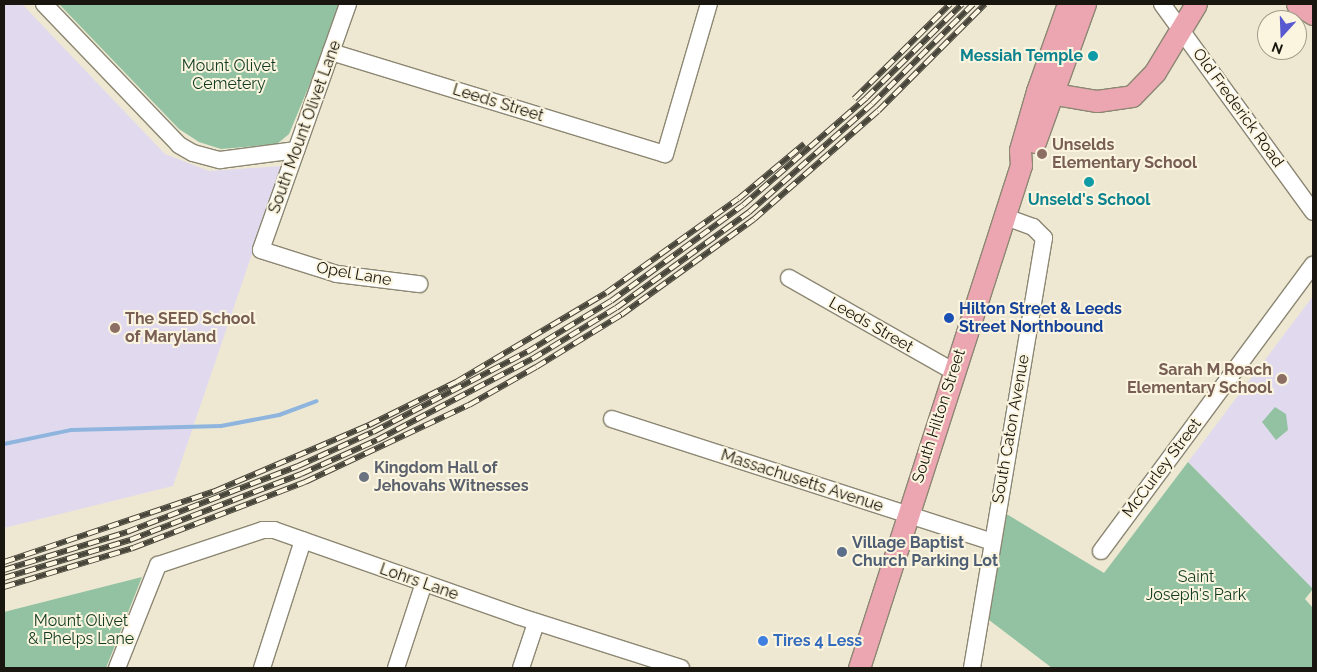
<!DOCTYPE html>
<html>
<head>
<meta charset="utf-8">
<style>
  body { margin:0 }
  #map { position:relative; width:1317px; height:672px; overflow:hidden; background:#eee8d2; font-family:Raleway,sans-serif }
  div>[style] { position:absolute }
  .education>* { inset:0; background:#e1daef }
  .green>* { inset:0; background:#92c2a2 }
  .stream>* { height:4px; margin:-2px; padding:0 2px; transform-origin:2px; border-radius:2px; background:#8fb5df }
  .roads { filter:drop-shadow(1px 0 #8c8773) drop-shadow(-1px 0 #8c8773) drop-shadow(0 1px #8c8773) drop-shadow(0 -1px #8c8773) }
  .minor>* { height:16px; margin:-8px; padding:0 8px; transform-origin:8px; border-radius:8px; background:#fff }
  .major>* { height:21px; margin:-10.5px; padding:0 10.5px; transform-origin:10.5px; border-radius:10.5px; background:#eba6b1 }
  .rail>* { height:5.5px; margin-top:-2.75px; transform-origin:0; background:repeating-linear-gradient(90deg,#fbf5df 0 11px,#48453a 0 22px); box-sizing:border-box; border-block:1px solid #48453a }
  .dots>* { width:14px; height:14px; translate:-50% -50%; box-sizing:border-box; border:2px solid #fbf5df; border-radius:50% }
  span { translate:-50% -50%; white-space:nowrap; text-align:center; line-height:1.15; -webkit-text-stroke:4px #fbf5df; paint-order:stroke }
  .culture-label { font-size:16px; color:#0d838f; font-weight:700 }
  .right { translate:-100% -50%; text-align:right }
  .park-label { font-size:16px; color:#133b24 }
  .street-label { font-size:16px; color:#18160e }
  .education-label { font-size:16px; color:#785e54; font-weight:700 }
  .left { translate:0 -50%; text-align:left }
  .transit-label { font-size:16px; color:#164399; font-weight:700 }
  .worship-label { font-size:16px; color:#5b616d; font-weight:700 }
  .service-label { font-size:16px; color:#4e5e75; font-weight:700 }
  .shop-label { font-size:16px; color:#366cbe; font-weight:700 }
  .frame { position:absolute; inset:0; border:5px solid #18160e; pointer-events:none }
  .north { position:absolute; left:1257px; top:10px; width:50px; height:50px; box-sizing:border-box; background:#fbf5df; border:1px solid #a09c8b; border-radius:50%; rotate:200deg; font-size:14px; font-weight:700; line-height:20px; text-align:center; color:#18160e }
  .north::after { content:''; display:block; margin:auto; width:18px; height:22px; background:#5858d0; clip-path:polygon(50% 0,100% 100%,50% 72%,0 100%) }
</style>
</head>
<body>
<div id="map">
  <div class="education">
    <div style="clip-path:polygon(4px 4px,22px 4px,165px 154px,209px 171px,282px 166px,173px 486px,4px 528px)"></div>
    <div style="clip-path:polygon(1313px 296px,1313px 589px,1188px 462px)"></div>
  </div>
  <div class="green">
    <div style="clip-path:polygon(59px 4px,343px 4px,289px 134px,277px 144px,221px 149px,199px 142px,179px 129px)"></div>
    <div style="clip-path:polygon(1275px 407px,1286px 414px,1288px 430px,1276px 440px,1262px 422px)"></div>
    <div style="clip-path:polygon(1188px 462px,1313px 589px,1305px 599px,1313px 608px,1313px 668px,1052px 668px,989px 620px,1005px 513px,1104px 573px)"></div>
    <div style="clip-path:polygon(142px 577px,106px 668px,4px 668px,4px 612px)"></div>
  </div>
  <div class="stream">
    <div style="left:4px;top:444px;width:68px;rotate:-11.8deg"></div>
    <div style="left:71px;top:430px;width:150px;rotate:-1.5deg"></div>
    <div style="left:221px;top:426px;width:59px;rotate:-10.7deg"></div>
    <div style="left:279px;top:415px;width:40px;rotate:-20.2deg"></div>
  </div>
  <div class="roads">
    <div class="minor">
      <div style="left:44px;top:4px;width:195px;rotate:46.2deg"></div>
      <div style="left:179px;top:145px;width:16px;rotate:30deg"></div>
      <div style="left:193px;top:153px;width:28px;rotate:15deg"></div>
      <div style="left:220px;top:160px;width:77px;rotate:-7.5deg"></div>
      <div style="left:348px;top:4px;width:261px;rotate:109.5deg"></div>
      <div style="left:261px;top:250px;width:80px;rotate:17.5deg"></div>
      <div style="left:337px;top:274px;width:83px;rotate:7deg"></div>
      <div style="left:1162px;top:4px;width:257px;rotate:54deg"></div>
      <div style="left:331px;top:52px;width:349px;rotate:17deg"></div>
      <div style="left:665px;top:154px;width:156px;rotate:-73.7deg"></div>
      <div style="left:789px;top:278px;width:189px;rotate:29.6deg"></div>
      <div style="left:612px;top:419px;width:399px;rotate:17.9deg"></div>
      <div style="left:1101px;top:551px;width:356px;rotate:-53.5deg"></div>
      <div style="left:117px;top:668px;width:111px;rotate:-68.3deg"></div>
      <div style="left:158px;top:565px;width:111px;rotate:-18.4deg"></div>
      <div style="left:263px;top:530px;width:11px"></div>
      <div style="left:274px;top:530px;width:259px;rotate:19.4deg"></div>
      <div style="left:518px;top:616px;width:171px;rotate:17.7deg"></div>
      <div style="left:262px;top:668px;width:134px;rotate:-72.2deg"></div>
      <div style="left:396px;top:668px;width:89px;rotate:-71.8deg"></div>
      <div style="left:521px;top:668px;width:47px;rotate:-71.6deg"></div>
      <div style="left:972px;top:668px;width:436px;rotate:-80.5deg"></div>
      <div style="left:1044px;top:238px;width:16px;rotate:-135deg"></div>
      <div style="left:1033px;top:227px;width:32px;rotate:-160deg"></div>
    </div>
    <div class="major">
      <div style="left:1297px;top:4px;width:19px;rotate:32deg"></div>
      <div style="left:1037px;top:91px;width:61px;rotate:9.5deg"></div>
      <div style="left:1097px;top:101px;width:35px;rotate:-8deg"></div>
      <div style="left:1132px;top:96px;width:33px;rotate:-46deg"></div>
      <div style="left:1155px;top:72px;width:79px;rotate:-58.9deg"></div>
      <div style="left:1035px;top:142px;width:147px;rotate:-70.1deg"></div>
      <div style="left:859px;top:668px;width:528px;rotate:-72.15deg"></div>
      <div style="left:1021px;top:165px;width:15px;rotate:-94deg"></div>
      <div style="left:1020px;top:150px;width:61px;rotate:-73.9deg"></div>
      <div style="left:1037px;top:91px;width:92px;rotate:-70.4deg"></div>
    </div>
  </div>
  <div class="rail">
    <div style="left:854px;top:99px;width:135px;rotate:-44.7deg"></div>
    <div style="left:4px;top:562px;width:223px;rotate:-18.6deg"></div>
    <div style="left:215px;top:491px;width:168px;rotate:-23.2deg"></div>
    <div style="left:369px;top:425px;width:97px;rotate:-26.3deg"></div>
    <div style="left:456px;top:382px;width:174px;rotate:-30.7deg"></div>
    <div style="left:606px;top:293px;width:162px;rotate:-35.5deg"></div>
    <div style="left:738px;top:199px;width:86px;rotate:-39.8deg"></div>
    <div style="left:4px;top:570px;width:129px;rotate:-17.2deg"></div>
    <div style="left:127px;top:532px;width:183px;rotate:-21.1deg"></div>
    <div style="left:298px;top:466px;width:82px;rotate:-24.4deg"></div>
    <div style="left:373px;top:432px;width:174px;rotate:-27.5deg"></div>
    <div style="left:527px;top:352px;width:98px;rotate:-31.3deg"></div>
    <div style="left:611px;top:301px;width:163px;rotate:-36deg"></div>
    <div style="left:743px;top:205px;width:163px;rotate:-41deg"></div>
    <div style="left:866px;top:98px;width:134px;rotate:-44.4deg"></div>
    <div style="left:4px;top:578px;width:132px;rotate:-16.8deg"></div>
    <div style="left:130px;top:540px;width:183px;rotate:-21.1deg"></div>
    <div style="left:301px;top:474px;width:83px;rotate:-24.1deg"></div>
    <div style="left:377px;top:440px;width:175px;rotate:-27.6deg"></div>
    <div style="left:532px;top:359px;width:98px;rotate:-31.3deg"></div>
    <div style="left:616px;top:308px;width:164px;rotate:-35.8deg"></div>
    <div style="left:749px;top:212px;width:164px;rotate:-41.3deg"></div>
    <div style="left:872px;top:104px;width:142px;rotate:-44.7deg"></div>
    <div style="left:4px;top:587px;width:135px;rotate:-16.8deg"></div>
    <div style="left:133px;top:548px;width:184px;rotate:-21deg"></div>
    <div style="left:305px;top:482px;width:181px;rotate:-25.2deg"></div>
    <div style="left:469px;top:405px;width:77px;rotate:-29.6deg"></div>
    <div style="left:536px;top:367px;width:100px;rotate:-31.5deg"></div>
    <div style="left:621px;top:315px;width:164px;rotate:-35.8deg"></div>
    <div style="left:754px;top:219px;width:164px;rotate:-41.1deg"></div>
    <div style="left:878px;top:111px;width:151px;rotate:-45deg"></div>
  </div>
  <div class="dots">
    <div style="left:1093px;top:56px;background:#0f9aa8"></div>
    <div style="left:1042px;top:154px;background:#8d6e63"></div>
    <div style="left:1089px;top:182px;background:#0f9aa8"></div>
    <div style="left:949px;top:318px;background:#1a4fb4"></div>
    <div style="left:115px;top:328px;background:#8d6e63"></div>
    <div style="left:1282px;top:379px;background:#8d6e63"></div>
    <div style="left:364px;top:477px;background:#6b7280"></div>
    <div style="left:842px;top:552px;background:#5c6f8a"></div>
    <div style="left:763px;top:641px;background:#3f7fe0"></div>
  </div>
  <div class="culture-label">
    <span class="right" style="left:1083px;top:56px">Messiah Temple</span>
    <span style="left:1089px;top:200px">Unseld's School</span>
  </div>
  <div class="park-label">
    <span style="left:229px;top:75px">Mount Olivet<br>Cemetery</span>
    <span style="left:1196px;top:586px">Saint<br>Joseph's Park</span>
    <span style="left:81px;top:630px">Mount Olivet<br>&amp; Phelps Lane</span>
  </div>
  <div class="street-label">
    <span style="left:498px;top:103px;rotate:17deg">Leeds Street</span>
    <span style="left:1238px;top:108px;rotate:54deg">Old Frederick Road</span>
    <span style="left:305px;top:127px;rotate:-70deg">South Mount Olivet Lane</span>
    <span style="left:354px;top:274px;rotate:10deg">Opel Lane</span>
    <span style="left:871px;top:325px;rotate:30deg">Leeds Street</span>
    <span style="left:939px;top:416px;rotate:-72deg">South Hilton Street</span>
    <span style="left:1011px;top:429px;rotate:-80deg">South Caton Avenue</span>
    <span style="left:1162px;top:468px;rotate:-53deg">McCurley Street</span>
    <span style="left:802px;top:481px;rotate:18deg">Massachusetts Avenue</span>
    <span style="left:419px;top:582px;rotate:19deg">Lohrs Lane</span>
  </div>
  <div class="education-label">
    <span class="left" style="left:1052px;top:154px">Unselds<br>Elementary School</span>
    <span class="left" style="left:125px;top:328px">The SEED School<br>of Maryland</span>
    <span class="right" style="left:1272px;top:379px">Sarah M Roach<br>Elementary School</span>
  </div>
  <div class="transit-label">
    <span class="left" style="left:959px;top:318px">Hilton Street &amp; Leeds<br>Street Northbound</span>
  </div>
  <div class="worship-label">
    <span class="left" style="left:374px;top:477px">Kingdom Hall of<br>Jehovahs Witnesses</span>
  </div>
  <div class="service-label">
    <span class="left" style="left:852px;top:552px">Village Baptist<br>Church Parking Lot</span>
  </div>
  <div class="shop-label">
    <span class="left" style="left:773px;top:641px">Tires 4 Less</span>
  </div>
  <div class="frame"></div>
  <div class="north">N</div>
</div>
</body>
</html>
